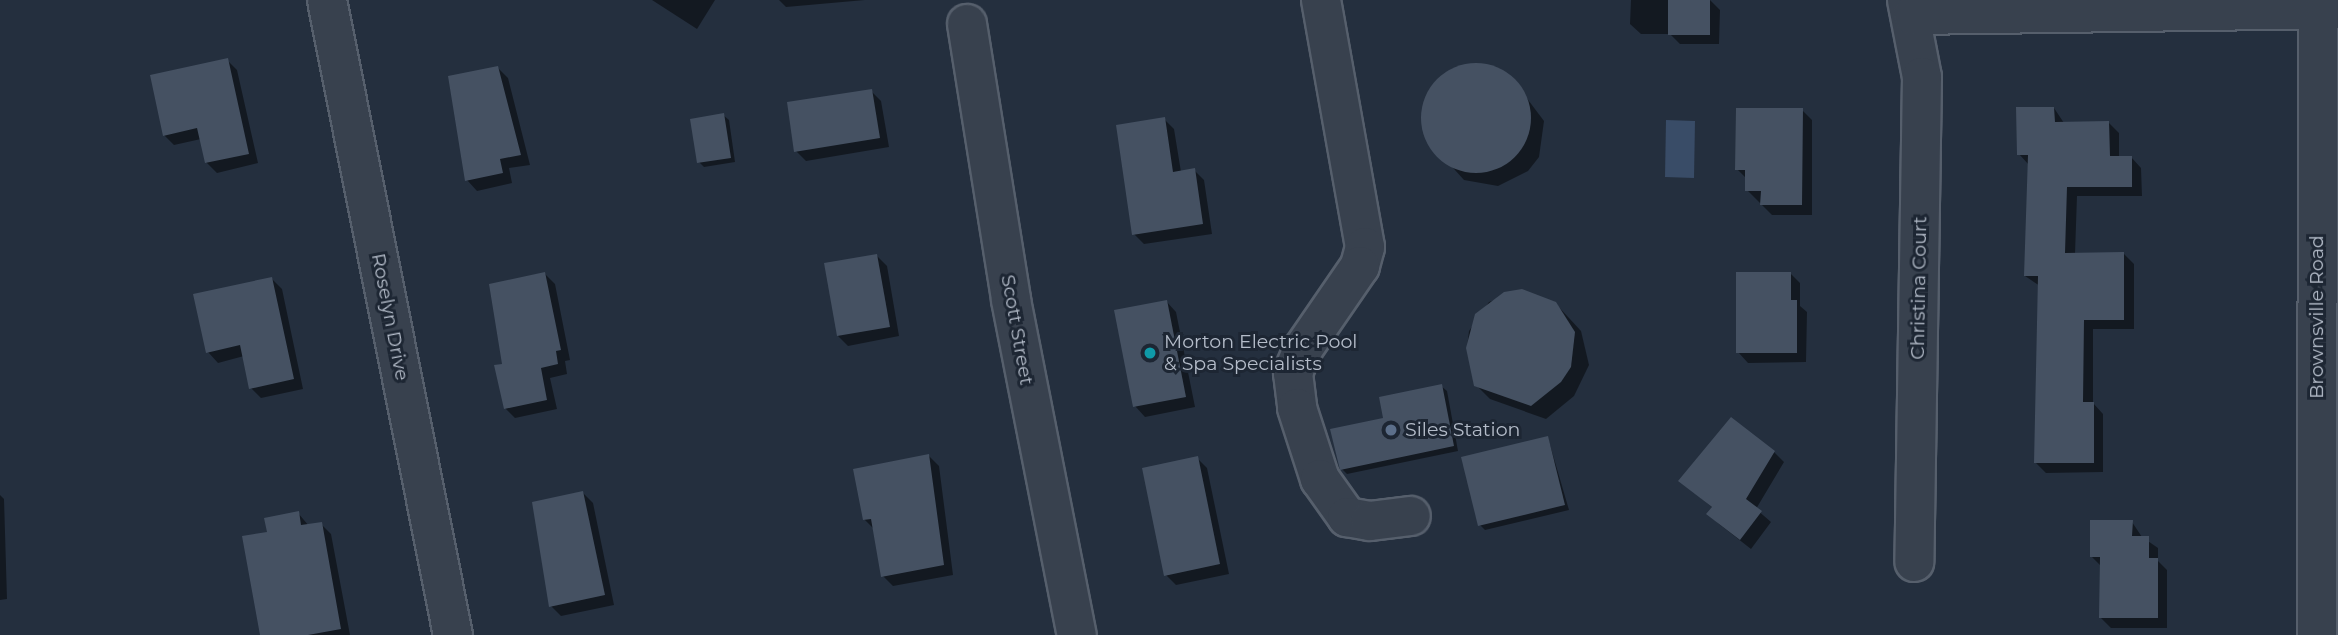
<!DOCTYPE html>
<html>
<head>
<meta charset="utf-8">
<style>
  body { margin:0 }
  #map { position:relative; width:2338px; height:635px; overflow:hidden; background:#242f3e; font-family:Montserrat,sans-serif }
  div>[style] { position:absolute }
  .water>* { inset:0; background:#394c67 }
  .shadow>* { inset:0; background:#0007 }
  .building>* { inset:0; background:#455162 }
  .round { border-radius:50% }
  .roads { filter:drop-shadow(2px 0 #565f6c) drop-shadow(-2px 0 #565f6c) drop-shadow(0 2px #565f6c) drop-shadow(0 -2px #565f6c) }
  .minor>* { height:38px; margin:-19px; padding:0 19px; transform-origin:19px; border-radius:19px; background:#38414e }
  .dots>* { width:19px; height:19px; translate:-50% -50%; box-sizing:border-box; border:4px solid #1d2633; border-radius:50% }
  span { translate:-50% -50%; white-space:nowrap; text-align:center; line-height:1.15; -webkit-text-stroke:6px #1d2633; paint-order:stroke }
  .street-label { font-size:19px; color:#b4bcc9 }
  .poi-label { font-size:19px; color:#b4bcc9 }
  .left { translate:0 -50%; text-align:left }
</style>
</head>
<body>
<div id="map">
  <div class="water">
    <div style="clip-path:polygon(1666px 120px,1695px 121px,1694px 178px,1665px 177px)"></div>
  </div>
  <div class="shadow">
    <div style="clip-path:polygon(652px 0,715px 0,697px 29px)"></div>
    <div style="clip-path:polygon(779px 0,865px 0,786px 7px)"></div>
    <div style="clip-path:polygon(1631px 0,1710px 0,1720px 10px,1719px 44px,1680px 44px,1670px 34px,1641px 34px,1630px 24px)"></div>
    <div style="clip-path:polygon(227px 60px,237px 70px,258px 163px,217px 173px,206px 162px,201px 139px,174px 145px,164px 135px)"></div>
    <div style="clip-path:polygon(1477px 64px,1510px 76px,1544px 121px,1539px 157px,1528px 171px,1498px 186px,1464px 180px,1427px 139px,1424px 105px,1431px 89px,1459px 68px)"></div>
    <div style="clip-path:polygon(498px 68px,508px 78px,530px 165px,509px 168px,512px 183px,477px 191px,467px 180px)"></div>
    <div style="clip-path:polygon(871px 91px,881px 101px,889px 147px,806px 161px,796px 151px)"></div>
    <div style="clip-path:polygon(2054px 108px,2064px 123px,2109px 123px,2119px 133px,2119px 158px,2131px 157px,2141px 168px,2142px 196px,2077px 196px,2075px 254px,2124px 254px,2134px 264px,2134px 329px,2093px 329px,2093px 403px,2103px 414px,2103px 472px,2046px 473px,2036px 463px,2040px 286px,2025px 276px,2029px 165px,2019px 154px)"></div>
    <div style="clip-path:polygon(1802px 110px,1812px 120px,1812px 215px,1772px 215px,1747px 190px,1747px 179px,1737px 169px)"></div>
    <div style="clip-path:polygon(723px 115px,729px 120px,735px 162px,704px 167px,699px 162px)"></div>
    <div style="clip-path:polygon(1164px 119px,1174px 129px,1181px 172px,1194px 170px,1204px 180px,1212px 234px,1144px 244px,1134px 234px)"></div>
    <div style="clip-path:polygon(877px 256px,887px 266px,899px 336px,848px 346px,838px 336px)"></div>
    <div style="clip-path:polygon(1790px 273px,1800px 283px,1800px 306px,1807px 312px,1806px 362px,1748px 363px,1738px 352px)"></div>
    <div style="clip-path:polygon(545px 274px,555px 284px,570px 360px,565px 361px,567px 374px,550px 378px,557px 409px,515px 418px,505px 408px)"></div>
    <div style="clip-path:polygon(272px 279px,282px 289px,303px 389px,261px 398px,251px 388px,244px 356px,218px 363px,208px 352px)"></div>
    <div style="clip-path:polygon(1522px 291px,1555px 303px,1569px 318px,1581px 331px,1589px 365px,1574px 396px,1546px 419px,1490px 399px,1476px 385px,1467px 348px,1469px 331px,1489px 302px)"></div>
    <div style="clip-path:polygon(1166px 301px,1176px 312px,1195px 407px,1145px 417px,1135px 406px)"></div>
    <div style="clip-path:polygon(1441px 386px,1447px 391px,1458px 451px,1347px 474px,1342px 469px,1385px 419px)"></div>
    <div style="clip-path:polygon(1548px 438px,1569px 510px,1485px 530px,1480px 525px)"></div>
    <div style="clip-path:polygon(1774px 452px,1784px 462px,1756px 509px,1771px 522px,1751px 549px,1719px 524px,1709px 514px,1713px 508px,1680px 481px)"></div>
    <div style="clip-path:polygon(929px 456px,939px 466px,953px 575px,893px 586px,883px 576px,874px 529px,864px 519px)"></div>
    <div style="clip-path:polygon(1197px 458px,1207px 468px,1229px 574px,1176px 585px,1166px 575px)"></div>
    <div style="clip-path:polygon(583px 493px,593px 503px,614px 605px,561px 616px,551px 606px)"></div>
    <div style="clip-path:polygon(0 495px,4px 499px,7px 599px,0 600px)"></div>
    <div style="clip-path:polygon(298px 513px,309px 526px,321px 524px,331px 534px,350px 635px,262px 635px)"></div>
    <div style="clip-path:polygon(2132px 522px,2142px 537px,2158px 548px,2158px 561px,2167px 570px,2167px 628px,2111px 628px,2101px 618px,2101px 566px,2092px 557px)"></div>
  </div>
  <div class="building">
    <div style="clip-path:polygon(1668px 0,1710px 0,1710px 35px,1668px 35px)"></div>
    <div style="clip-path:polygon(228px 58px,249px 154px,205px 163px,197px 128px,163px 136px,150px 75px)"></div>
    <div class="round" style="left:1421px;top:63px;width:110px;height:110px"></div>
    <div style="clip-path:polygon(498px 66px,521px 155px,500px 159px,503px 173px,465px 181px,448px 76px)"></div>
    <div style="clip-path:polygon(872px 89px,880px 138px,794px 152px,787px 102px)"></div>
    <div style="clip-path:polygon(2016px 107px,2054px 107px,2055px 122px,2109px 121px,2110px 156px,2132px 156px,2132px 187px,2067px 187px,2065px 253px,2124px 252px,2124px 320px,2084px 320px,2083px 402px,2094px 402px,2094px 463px,2034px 463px,2038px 276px,2024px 276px,2028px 155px,2017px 155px)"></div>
    <div style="clip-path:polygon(1736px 108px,1803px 108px,1802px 205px,1760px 205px,1761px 191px,1745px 191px,1745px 170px,1735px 170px)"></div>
    <div style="clip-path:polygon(724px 113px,731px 158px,697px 163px,690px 119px)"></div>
    <div style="clip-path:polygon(1165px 117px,1173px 172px,1195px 168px,1203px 224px,1132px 235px,1116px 125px)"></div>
    <div style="clip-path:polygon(877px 254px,890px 327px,837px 336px,824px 263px)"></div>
    <div style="clip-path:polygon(545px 272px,561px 350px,556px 351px,558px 364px,541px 368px,547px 400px,504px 409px,494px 365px,502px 364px,489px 284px)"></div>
    <div style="clip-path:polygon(1736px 272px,1791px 272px,1791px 300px,1797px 300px,1797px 353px,1736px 353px)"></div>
    <div style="clip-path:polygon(272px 277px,294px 379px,249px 389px,240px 345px,206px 353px,193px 294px)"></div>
    <div style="clip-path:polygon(1522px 289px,1556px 302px,1575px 332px,1571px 367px,1561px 382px,1531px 406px,1474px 386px,1466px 348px,1475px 314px,1504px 292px)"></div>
    <div style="clip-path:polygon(1167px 300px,1186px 397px,1133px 407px,1114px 310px)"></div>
    <div style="clip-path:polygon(1442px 384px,1454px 446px,1340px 470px,1330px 429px,1383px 418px,1379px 397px)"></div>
    <div style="clip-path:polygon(1731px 417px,1775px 451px,1746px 499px,1762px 511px,1740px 540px,1706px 514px,1712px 507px,1678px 481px)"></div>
    <div style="clip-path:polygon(1548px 436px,1565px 505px,1478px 526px,1461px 457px)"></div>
    <div style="clip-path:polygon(929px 454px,944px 565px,881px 577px,871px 519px,863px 520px,853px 469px)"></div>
    <div style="clip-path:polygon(1198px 456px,1220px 564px,1164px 576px,1142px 468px)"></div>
    <div style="clip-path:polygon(583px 491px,605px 595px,549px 607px,532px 502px)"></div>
    <div style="clip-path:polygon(299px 511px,301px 525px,322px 522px,341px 629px,308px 635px,260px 635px,242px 536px,267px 532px,264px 518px)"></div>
    <div style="clip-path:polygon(2090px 520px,2133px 520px,2132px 536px,2149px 536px,2149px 558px,2158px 558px,2158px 618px,2099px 618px,2100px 557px,2090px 557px)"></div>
  </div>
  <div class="roads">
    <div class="minor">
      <div style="left:327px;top:0;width:647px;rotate:78.78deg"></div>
      <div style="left:1321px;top:0;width:251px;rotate:79.9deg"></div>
      <div style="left:1365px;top:247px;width:20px;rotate:105deg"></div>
      <div style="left:1360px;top:266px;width:101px;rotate:124.5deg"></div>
      <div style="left:1303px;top:349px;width:26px;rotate:113deg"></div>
      <div style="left:1293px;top:373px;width:35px;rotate:83deg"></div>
      <div style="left:1297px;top:408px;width:75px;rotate:72.1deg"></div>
      <div style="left:1320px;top:479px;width:47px;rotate:54.6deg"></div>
      <div style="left:1347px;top:517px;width:23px;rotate:10deg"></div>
      <div style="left:1370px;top:521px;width:41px;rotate:-7deg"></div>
      <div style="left:1907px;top:0;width:78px;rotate:79deg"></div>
      <div style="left:1922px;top:77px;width:485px;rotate:90.9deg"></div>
      <div style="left:1913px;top:15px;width:425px;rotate:-0.8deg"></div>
      <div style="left:967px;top:24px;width:279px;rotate:80.9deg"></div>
      <div style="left:1011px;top:300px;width:341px;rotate:78.9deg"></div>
      <div style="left:2317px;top:635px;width:635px;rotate:-89.91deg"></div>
    </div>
  </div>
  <div class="dots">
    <div style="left:1150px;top:353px;background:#0f9aa8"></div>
    <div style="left:1391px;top:430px;background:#5c6f8a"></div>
  </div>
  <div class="street-label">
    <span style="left:1919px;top:288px;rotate:-89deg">Christina Court</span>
    <span style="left:390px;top:317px;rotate:79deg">Roselyn Drive</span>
    <span style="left:2317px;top:317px;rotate:-90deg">Brownsville Road</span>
    <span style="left:1017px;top:330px;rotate:80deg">Scott Street</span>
  </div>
  <div class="poi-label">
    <span class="left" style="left:1164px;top:353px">Morton Electric Pool<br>&amp; Spa Specialists</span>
    <span class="left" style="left:1405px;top:430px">Siles Station</span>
  </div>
</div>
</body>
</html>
